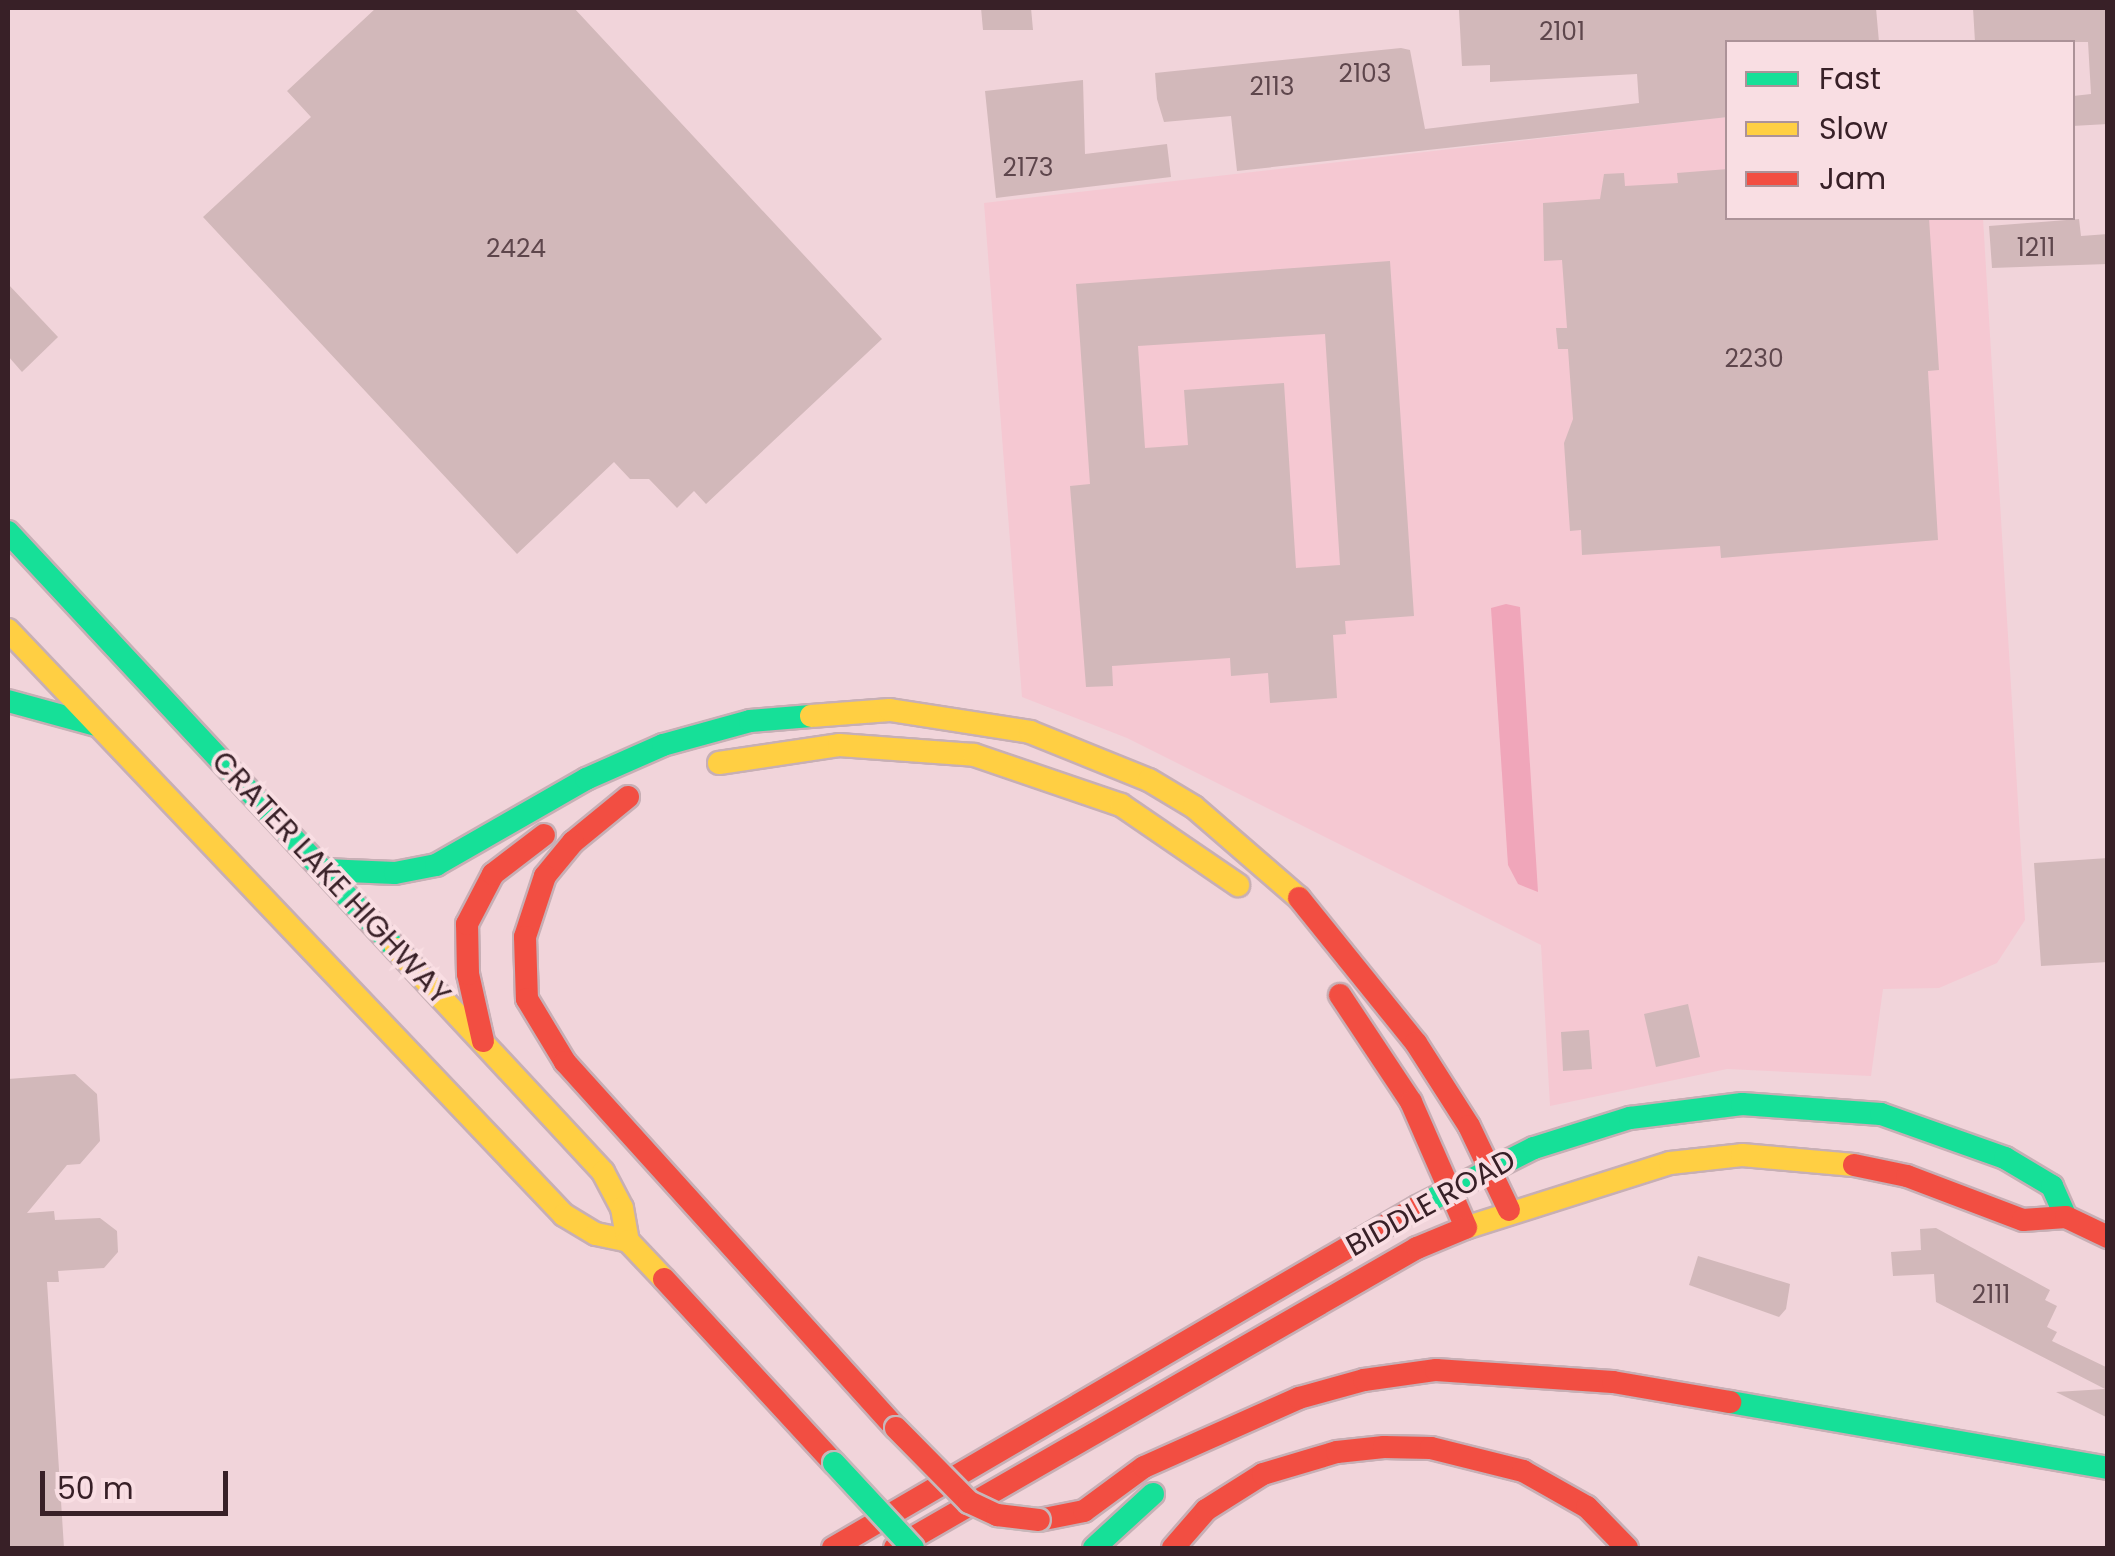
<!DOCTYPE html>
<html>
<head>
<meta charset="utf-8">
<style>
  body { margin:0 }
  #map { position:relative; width:2115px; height:1556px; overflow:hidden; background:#f1d4da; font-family:Poppins,sans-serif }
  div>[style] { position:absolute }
  .built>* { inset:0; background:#f5c8d2 }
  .green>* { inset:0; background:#f0a6ba }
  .building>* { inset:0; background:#d2b8ba }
  .roads { filter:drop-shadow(2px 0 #c7afb5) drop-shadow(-2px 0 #c7afb5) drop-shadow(0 2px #c7afb5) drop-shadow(0 -2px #c7afb5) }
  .fast>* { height:22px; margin:-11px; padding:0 11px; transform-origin:11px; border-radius:11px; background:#16e098 }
  .slow>* { height:22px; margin:-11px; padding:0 11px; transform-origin:11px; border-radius:11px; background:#ffcf43 }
  .jam>* { height:22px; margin:-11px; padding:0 11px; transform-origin:11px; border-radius:11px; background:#f24e42 }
  .bridges { filter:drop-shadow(2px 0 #c7b7ba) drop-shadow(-2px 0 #c7b7ba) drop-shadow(0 2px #c7b7ba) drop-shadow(0 -2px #c7b7ba) }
  .fast-bridge>* { height:22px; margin:-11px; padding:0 11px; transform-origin:11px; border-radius:11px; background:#16e098 }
  .jam-bridge>* { height:22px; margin:-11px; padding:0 11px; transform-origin:11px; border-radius:11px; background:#f24e42 }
  span { translate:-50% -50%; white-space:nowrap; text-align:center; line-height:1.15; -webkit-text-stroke:8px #f9dee3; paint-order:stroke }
  .number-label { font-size:25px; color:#5e464c }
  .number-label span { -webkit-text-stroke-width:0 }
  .street-label { font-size:30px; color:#382027 }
  .frame { position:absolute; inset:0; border:10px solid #382027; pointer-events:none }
  .legend { position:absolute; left:1725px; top:40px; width:350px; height:180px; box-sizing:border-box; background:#f9dee3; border:2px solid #ac9298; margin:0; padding:12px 18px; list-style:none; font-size:30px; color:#382027 }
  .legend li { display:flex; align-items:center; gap:20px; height:50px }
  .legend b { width:50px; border:2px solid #ac9298 }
  .scale { position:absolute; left:40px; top:1471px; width:188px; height:45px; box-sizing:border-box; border:5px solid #382027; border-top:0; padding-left:12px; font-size:30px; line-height:35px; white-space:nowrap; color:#382027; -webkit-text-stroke:8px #f9dee3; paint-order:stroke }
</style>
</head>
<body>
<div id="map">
  <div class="built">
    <div style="clip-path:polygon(1727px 117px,1728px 218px,1983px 218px,2025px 920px,1997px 963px,1939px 988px,1883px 989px,1871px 1076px,1727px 1069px,1550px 1106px,1541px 945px,1127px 738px,1022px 697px,984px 203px)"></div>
  </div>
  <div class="green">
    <div style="clip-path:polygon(1506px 604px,1520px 607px,1538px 892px,1518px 884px,1508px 865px,1491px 608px)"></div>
  </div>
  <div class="building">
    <div style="clip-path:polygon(376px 8px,574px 8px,882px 339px,706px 504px,694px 491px,677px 508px,649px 479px,630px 479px,614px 462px,517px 554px,203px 217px,311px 117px,287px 91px)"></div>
    <div style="clip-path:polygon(981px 8px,1031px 8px,1033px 30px,983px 30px)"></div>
    <div style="clip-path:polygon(1876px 8px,1879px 42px,1728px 42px,1728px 117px,1237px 171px,1231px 116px,1164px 122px,1157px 99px,1155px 73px,1401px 48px,1410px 50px,1425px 129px,1639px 103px,1637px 74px,1490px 82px,1490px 65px,1462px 66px,1459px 10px)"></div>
    <div style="clip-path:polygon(1973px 8px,2108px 8px,2108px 124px,2072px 126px,2073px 96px,2091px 94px,2088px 42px,1975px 42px)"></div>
    <div style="clip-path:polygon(1083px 80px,1085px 154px,1167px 144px,1171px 177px,996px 198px,985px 91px)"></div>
    <div style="clip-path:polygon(1728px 169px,1728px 218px,1929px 218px,1939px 370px,1928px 371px,1938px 540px,1721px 558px,1720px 546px,1582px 555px,1581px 530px,1570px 531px,1564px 443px,1573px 419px,1568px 349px,1558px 349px,1556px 328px,1567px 328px,1562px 260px,1544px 261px,1543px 203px,1600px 199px,1604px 174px,1624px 173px,1625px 186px,1678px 183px,1677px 173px)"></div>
    <div style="clip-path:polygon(2079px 219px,2081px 236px,2108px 234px,2108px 264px,1992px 268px,1989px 226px)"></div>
    <div style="clip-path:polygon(evenodd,1390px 261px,1414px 616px,1345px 621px,1346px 634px,1333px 635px,1337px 698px,1270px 703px,1268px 673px,1231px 676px,1230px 658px,1112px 666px,1113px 686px,1086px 687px,1070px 486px,1090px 484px,1076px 284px,1390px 261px,1325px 334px,1340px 565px,1296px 568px,1284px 383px,1184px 390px,1188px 445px,1145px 448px,1138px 346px,1325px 334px)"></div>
    <div style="clip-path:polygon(8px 284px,58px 337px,22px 372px,8px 356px)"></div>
    <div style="clip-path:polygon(2108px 858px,2108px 962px,2041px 966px,2034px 863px)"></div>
    <div style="clip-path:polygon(1688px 1004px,1700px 1057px,1656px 1067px,1644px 1014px)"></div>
    <div style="clip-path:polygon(1589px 1030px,1592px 1069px,1563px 1071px,1561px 1032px)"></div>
    <div style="clip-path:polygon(75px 1074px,97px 1094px,100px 1141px,80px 1164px,67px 1165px,27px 1213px,54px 1211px,55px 1220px,100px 1218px,117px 1231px,118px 1252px,104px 1268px,58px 1271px,59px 1282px,47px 1282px,64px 1548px,8px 1548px,8px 1079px)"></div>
    <div style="clip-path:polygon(1936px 1228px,2050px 1290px,2045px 1300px,2057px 1306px,2047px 1327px,2057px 1332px,2052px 1341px,2108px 1368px,2108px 1418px,2056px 1392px,2105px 1389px,1936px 1302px,1934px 1274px,1893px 1276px,1891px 1252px,1921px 1250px,1920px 1229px)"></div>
    <div style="clip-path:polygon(1698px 1256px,1790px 1284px,1786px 1309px,1779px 1317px,1689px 1285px)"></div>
  </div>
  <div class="roads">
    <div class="fast">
      <div style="left:8px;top:532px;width:570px;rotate:47.06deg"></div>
      <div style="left:8px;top:701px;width:91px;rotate:15.3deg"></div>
      <div style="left:324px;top:870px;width:71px;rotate:2.4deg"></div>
      <div style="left:395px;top:873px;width:42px;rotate:-11deg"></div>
      <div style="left:436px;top:865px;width:173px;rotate:-29.8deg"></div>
      <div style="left:586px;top:779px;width:84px;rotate:-23.8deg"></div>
      <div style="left:663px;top:745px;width:90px;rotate:-15.4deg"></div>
      <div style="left:750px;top:721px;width:61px;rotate:-4.7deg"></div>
      <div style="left:1417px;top:1207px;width:131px;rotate:-26.8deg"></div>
      <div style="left:1534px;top:1148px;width:101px;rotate:-17.4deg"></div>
      <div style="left:1630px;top:1118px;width:113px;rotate:-7.1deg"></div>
      <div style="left:1742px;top:1104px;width:139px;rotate:4.1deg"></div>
      <div style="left:1881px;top:1114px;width:132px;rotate:19.5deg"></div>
      <div style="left:2005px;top:1158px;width:55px;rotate:30.8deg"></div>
      <div style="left:2052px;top:1186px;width:34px;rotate:66deg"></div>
      <div style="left:1730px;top:1402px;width:384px;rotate:9.9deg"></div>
      <div style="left:1094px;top:1548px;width:80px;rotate:-42.5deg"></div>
    </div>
    <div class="slow">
      <div style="left:8px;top:630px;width:807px;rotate:46.46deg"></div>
      <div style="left:564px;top:1215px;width:37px;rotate:31deg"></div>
      <div style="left:596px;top:1234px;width:33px;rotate:12deg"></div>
      <div style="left:811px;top:716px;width:79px;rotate:-4.3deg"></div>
      <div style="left:890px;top:710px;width:142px;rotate:8.9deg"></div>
      <div style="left:1030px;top:732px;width:128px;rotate:22deg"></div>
      <div style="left:1149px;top:780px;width:52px;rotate:31deg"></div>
      <div style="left:1194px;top:807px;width:139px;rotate:40.9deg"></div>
      <div style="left:719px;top:763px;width:121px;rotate:-8.5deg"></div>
      <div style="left:839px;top:745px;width:135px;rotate:4.2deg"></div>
      <div style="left:974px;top:755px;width:155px;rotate:18.8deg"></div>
      <div style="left:1121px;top:805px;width:142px;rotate:34.4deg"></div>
      <div style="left:396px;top:949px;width:304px;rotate:47.1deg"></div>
      <div style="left:603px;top:1172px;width:41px;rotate:62.2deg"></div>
      <div style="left:622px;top:1208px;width:34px;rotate:80deg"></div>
      <div style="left:628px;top:1241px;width:52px;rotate:46.5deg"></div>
      <div style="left:1465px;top:1228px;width:215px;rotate:-17.6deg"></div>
      <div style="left:1670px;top:1163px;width:72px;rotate:-6.3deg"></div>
      <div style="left:1742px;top:1155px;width:112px;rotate:5.1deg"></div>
    </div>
    <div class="jam">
      <div style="left:628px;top:797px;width:71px;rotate:140.7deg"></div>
      <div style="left:573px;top:842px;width:44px;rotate:129.5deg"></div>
      <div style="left:545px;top:876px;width:64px;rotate:108.2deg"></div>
      <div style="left:525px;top:937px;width:62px;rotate:88.2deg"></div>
      <div style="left:527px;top:999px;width:74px;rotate:58.9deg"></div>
      <div style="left:565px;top:1062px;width:493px;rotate:47.9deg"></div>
      <div style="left:1299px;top:898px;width:186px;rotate:51.1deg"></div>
      <div style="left:1416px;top:1043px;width:98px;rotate:57.4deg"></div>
      <div style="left:1469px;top:1126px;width:93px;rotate:64.5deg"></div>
      <div style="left:1340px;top:995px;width:128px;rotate:56.4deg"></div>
      <div style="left:1411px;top:1102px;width:137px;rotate:66.3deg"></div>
      <div style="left:483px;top:1041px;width:69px;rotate:-102.6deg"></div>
      <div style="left:468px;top:974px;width:50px;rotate:-91.1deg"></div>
      <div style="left:467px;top:924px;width:56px;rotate:-62.5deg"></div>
      <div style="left:493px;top:874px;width:64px;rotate:-37.4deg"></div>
      <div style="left:1854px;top:1165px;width:54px;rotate:11.7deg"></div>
      <div style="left:1907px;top:1176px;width:124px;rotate:20.8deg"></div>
      <div style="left:2023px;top:1220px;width:43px;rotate:-4deg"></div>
      <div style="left:2066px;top:1217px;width:47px;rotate:25.5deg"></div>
      <div style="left:664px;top:1279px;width:251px;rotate:47.3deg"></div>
      <div style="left:1039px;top:1520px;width:46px;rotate:-11.3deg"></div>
      <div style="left:1084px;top:1511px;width:74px;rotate:-36.3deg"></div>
      <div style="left:1144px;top:1467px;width:170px;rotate:-24deg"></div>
      <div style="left:1299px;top:1398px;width:67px;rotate:-15.5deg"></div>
      <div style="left:1364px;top:1380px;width:73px;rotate:-7.9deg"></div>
      <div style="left:1436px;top:1370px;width:177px;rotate:3.9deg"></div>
      <div style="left:1613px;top:1382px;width:119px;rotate:9.7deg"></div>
      <div style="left:833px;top:1548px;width:676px;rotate:-30.28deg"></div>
      <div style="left:895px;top:1548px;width:602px;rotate:-29.89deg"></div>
      <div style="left:1417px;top:1248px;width:52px;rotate:-22.6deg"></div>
      <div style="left:1173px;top:1548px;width:50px;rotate:-49deg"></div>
      <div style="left:1206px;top:1510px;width:67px;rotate:-32.3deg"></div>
      <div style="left:1263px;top:1474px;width:77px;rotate:-16.6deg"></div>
      <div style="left:1337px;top:1452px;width:47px;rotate:-6.1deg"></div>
      <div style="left:1384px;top:1447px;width:47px;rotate:1.2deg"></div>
      <div style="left:1431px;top:1448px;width:95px;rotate:14deg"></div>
      <div style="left:1523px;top:1471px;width:73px;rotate:29.4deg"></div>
      <div style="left:1587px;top:1507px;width:57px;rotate:45.7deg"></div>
    </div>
  </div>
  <div class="bridges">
    <div class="fast-bridge">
      <div style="left:834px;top:1463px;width:116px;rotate:47.1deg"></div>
    </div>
    <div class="jam-bridge">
      <div style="left:896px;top:1428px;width:104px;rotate:45.4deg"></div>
      <div style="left:969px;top:1502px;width:31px;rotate:25deg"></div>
      <div style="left:997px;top:1515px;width:42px;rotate:6.8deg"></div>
    </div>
  </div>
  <div class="number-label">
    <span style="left:1562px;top:32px">2101</span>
    <span style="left:1365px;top:74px">2103</span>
    <span style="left:1272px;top:87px">2113</span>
    <span style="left:1028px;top:168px">2173</span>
    <span style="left:2036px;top:248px">1211</span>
    <span style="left:516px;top:249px">2424</span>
    <span style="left:1754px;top:359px">2230</span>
    <span style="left:1991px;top:1295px">2111</span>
  </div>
  <div class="street-label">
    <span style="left:331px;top:878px;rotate:47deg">CRATER LAKE HIGHWAY</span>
    <span style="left:1431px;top:1203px;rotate:-29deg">BIDDLE ROAD</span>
  </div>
  <div class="frame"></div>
  <ul class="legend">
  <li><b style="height:12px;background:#16e098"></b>Fast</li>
  <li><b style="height:12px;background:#ffcf43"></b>Slow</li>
  <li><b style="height:12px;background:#f24e42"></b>Jam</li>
  </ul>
  <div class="scale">50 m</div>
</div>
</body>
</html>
